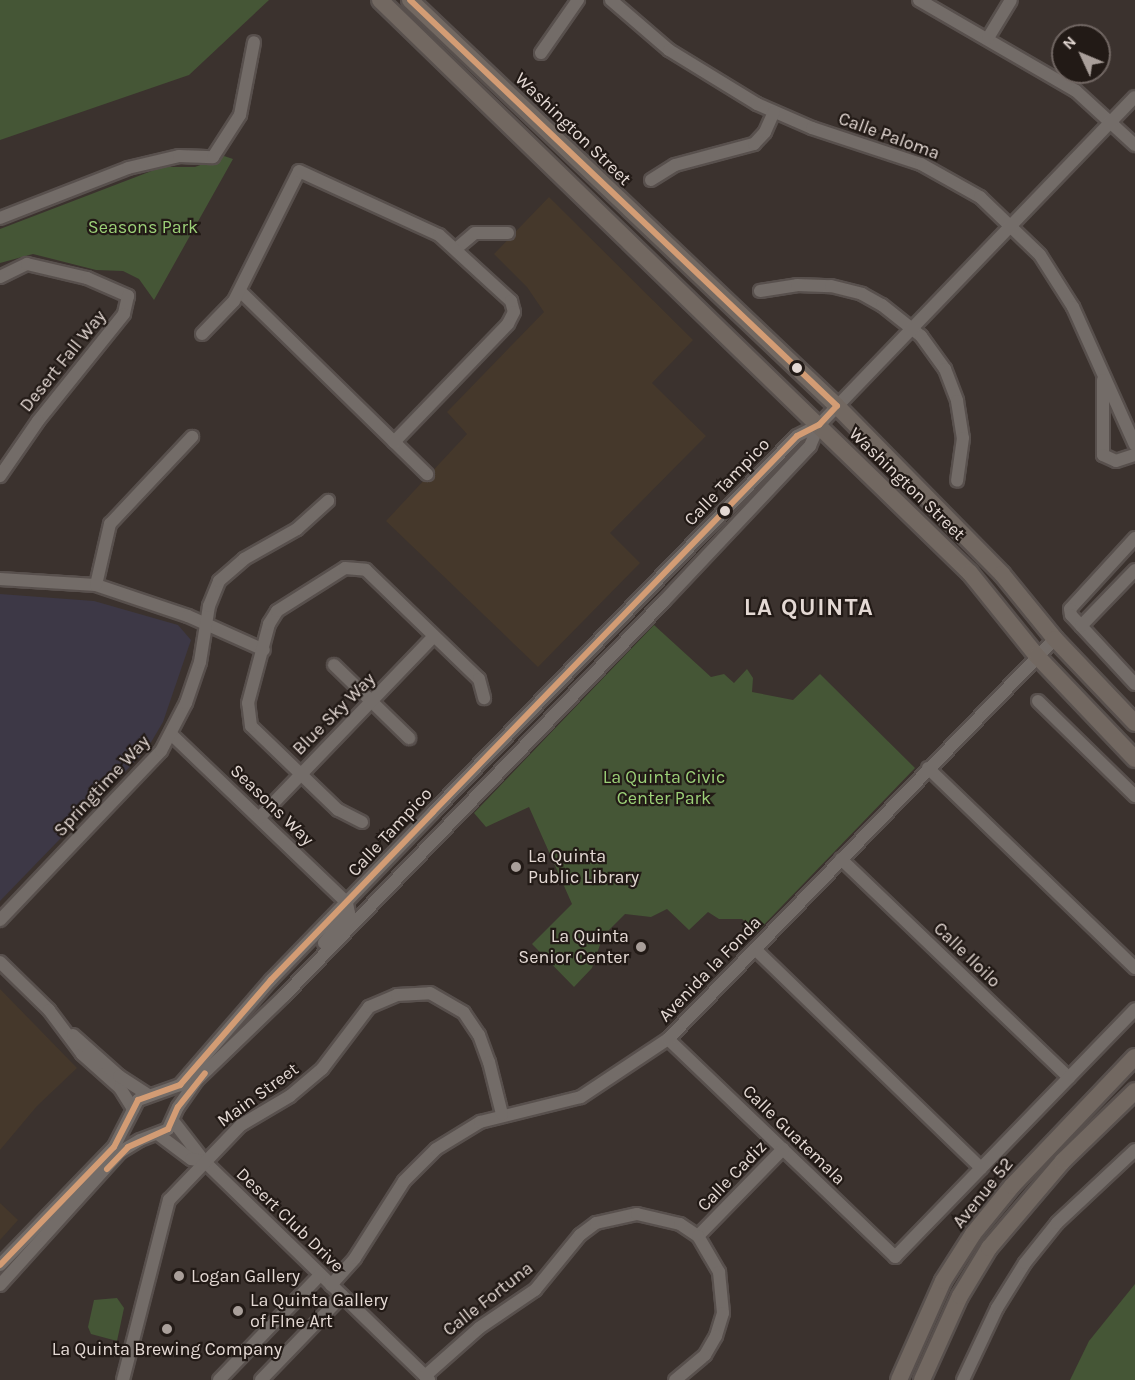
<!DOCTYPE html>
<html>
<head>
<meta charset="utf-8">
<style>
  body { margin:0 }
  #map { position:relative; width:1135px; height:1380px; overflow:hidden; background:#3b322e; font-family:Karla,sans-serif }
  div>[style] { position:absolute }
  .commercial>* { inset:0; background:#45382b }
  .education>* { inset:0; background:#3d3846 }
  .green>* { inset:0; background:#455636 }
  .roads { filter:drop-shadow(2px 0 #58504d) drop-shadow(-2px 0 #58504d) drop-shadow(0 2px #58504d) drop-shadow(0 -2px #58504d) }
  .minor>* { height:12px; margin:-6px; padding:0 6px; transform-origin:6px; border-radius:6px; background:#736c68 }
  .major>* { height:16px; margin:-8px; padding:0 8px; transform-origin:8px; border-radius:8px; background:#726861 }
  .bus-1>* { height:6px; margin:-3px; padding:0 3px; transform-origin:3px; border-radius:3px; background:#d39c74 }
  .dots>* { width:16px; height:16px; translate:-50% -50%; box-sizing:border-box; border:3px solid #221a16; border-radius:50% }
  span { translate:-50% -50%; white-space:nowrap; text-align:center; line-height:1.15; -webkit-text-stroke:4.5px #221a16; paint-order:stroke }
  .street-label { font-size:18px; color:#e4d9d4 }
  .park-label { font-size:18px; color:#9cd178 }
  .poi-label { font-size:18px; color:#e4d9d4 }
  .left { translate:0 -50%; text-align:left }
  .right { translate:-100% -50%; text-align:right }
  .district-label { font-size:24px; color:#e4d9d4; font-weight:700; letter-spacing:1.5px }
  .north { position:absolute; left:1051px; top:24px; width:60px; height:60px; box-sizing:border-box; background:#221a16; border:2px solid #706662; border-radius:50%; rotate:314deg; font-size:16px; font-weight:700; line-height:24px; text-align:center; color:#e4d9d4 }
  .north::after { content:''; display:block; margin:auto; width:21px; height:27px; background:#a99f9a; clip-path:polygon(50% 0,100% 100%,50% 72%,0 100%) }
</style>
</head>
<body>
<div id="map">
  <div class="commercial">
    <div style="clip-path:polygon(549px 197px,693px 340px,652px 383px,706px 436px,610px 533px,640px 563px,538px 667px,386px 521px,467px 434px,447px 412px,544px 312px,527px 287px,494px 254px)"></div>
    <div style="clip-path:polygon(0 989px,77px 1068px,37px 1106px,0 1150px)"></div>
    <div style="clip-path:polygon(0 1203px,18px 1220px,0 1240px)"></div>
  </div>
  <div class="education">
    <div style="clip-path:polygon(0 594px,94px 601px,178px 625px,191px 640px,163px 722px,147px 749px,0 901px)"></div>
  </div>
  <div class="green">
    <div style="clip-path:polygon(0 0,269px 0,189px 75px,0 140px)"></div>
    <div style="clip-path:polygon(224px 156px,233px 159px,154px 300px,139px 279px,123px 271px,96px 270px,33px 254px,0 263px,0 229px,162px 167px,195px 167px)"></div>
    <div style="clip-path:polygon(654px 625px,711px 677px,724px 674px,734px 683px,747px 669px,753px 678px,752px 692px,793px 700px,820px 674px,915px 768px,757px 932px,742px 919px,719px 919px,708px 912px,689px 930px,667px 909px,651px 917px,625px 914px,603px 936px,592px 968px,574px 987px,532px 944px,572px 904px,529px 807px,486px 827px,474px 813px)"></div>
    <div style="clip-path:polygon(1135px 1284px,1135px 1380px,1070px 1380px,1089px 1341px)"></div>
    <div style="clip-path:polygon(117px 1298px,124px 1308px,117px 1341px,91px 1334px,88px 1327px,94px 1300px)"></div>
  </div>
  <div class="roads">
    <div class="minor">
      <div style="left:611px;top:0;width:77px;rotate:40.8deg"></div>
      <div style="left:669px;top:50px;width:103px;rotate:31.5deg"></div>
      <div style="left:757px;top:104px;width:60px;rotate:23.6deg"></div>
      <div style="left:812px;top:128px;width:115px;rotate:18.3deg"></div>
      <div style="left:921px;top:164px;width:68px;rotate:29.2deg"></div>
      <div style="left:980px;top:197px;width:83px;rotate:44deg"></div>
      <div style="left:1040px;top:255px;width:62px;rotate:57.6deg"></div>
      <div style="left:1073px;top:307px;width:151px;rotate:65.8deg"></div>
      <div style="left:919px;top:0;width:181px;rotate:30.1deg"></div>
      <div style="left:1076px;top:91px;width:80px;rotate:42.5deg"></div>
      <div style="left:988px;top:38px;width:44px;rotate:-58.8deg"></div>
      <div style="left:541px;top:53px;width:65px;rotate:-55.1deg"></div>
      <div style="left:651px;top:180px;width:28px;rotate:-32deg"></div>
      <div style="left:675px;top:165px;width:82px;rotate:-14.9deg"></div>
      <div style="left:754px;top:144px;width:16px;rotate:-47deg"></div>
      <div style="left:765px;top:132px;width:22px;rotate:-66deg"></div>
      <div style="left:0;top:218px;width:137px;rotate:-21.3deg"></div>
      <div style="left:128px;top:168px;width:52px;rotate:-13.2deg"></div>
      <div style="left:179px;top:156px;width:34px;rotate:2deg"></div>
      <div style="left:213px;top:157px;width:50px;rotate:-57.3deg"></div>
      <div style="left:240px;top:115px;width:74px;rotate:-79.1deg"></div>
      <div style="left:457px;top:248px;width:23px;rotate:-40deg"></div>
      <div style="left:475px;top:233px;width:33px"></div>
      <div style="left:0;top:277px;width:30px;rotate:-26deg"></div>
      <div style="left:27px;top:264px;width:62px;rotate:13.1deg"></div>
      <div style="left:87px;top:278px;width:45px;rotate:23.7deg"></div>
      <div style="left:128px;top:296px;width:18px;rotate:103deg"></div>
      <div style="left:124px;top:314px;width:137px;rotate:128.8deg"></div>
      <div style="left:38px;top:421px;width:67px;rotate:124.6deg"></div>
      <div style="left:240px;top:291px;width:262px;rotate:44.4deg"></div>
      <div style="left:760px;top:291px;width:37px;rotate:-9deg"></div>
      <div style="left:797px;top:285px;width:34px;rotate:2deg"></div>
      <div style="left:831px;top:286px;width:32px;rotate:14deg"></div>
      <div style="left:862px;top:294px;width:23px;rotate:29deg"></div>
      <div style="left:882px;top:305px;width:50px;rotate:38.5deg"></div>
      <div style="left:921px;top:336px;width:41px;rotate:54deg"></div>
      <div style="left:945px;top:369px;width:34px;rotate:69deg"></div>
      <div style="left:957px;top:401px;width:37px;rotate:81deg"></div>
      <div style="left:963px;top:438px;width:43px;rotate:97.9deg"></div>
      <div style="left:202px;top:334px;width:46px;rotate:-45.9deg"></div>
      <div style="left:234px;top:301px;width:145px;rotate:-63.4deg"></div>
      <div style="left:299px;top:171px;width:154px;rotate:24.6deg"></div>
      <div style="left:439px;top:235px;width:98px;rotate:42.5deg"></div>
      <div style="left:511px;top:301px;width:11px;rotate:75deg"></div>
      <div style="left:514px;top:312px;width:13px;rotate:117deg"></div>
      <div style="left:508px;top:324px;width:164px;rotate:134deg"></div>
      <div style="left:1103px;top:380px;width:75px;rotate:90deg"></div>
      <div style="left:1103px;top:455px;width:14px;rotate:25deg"></div>
      <div style="left:1116px;top:461px;width:20px;rotate:-18deg"></div>
      <div style="left:1135px;top:538px;width:96px;rotate:132.5deg"></div>
      <div style="left:1070px;top:609px;width:6px;rotate:81deg"></div>
      <div style="left:1071px;top:615px;width:94px;rotate:47.2deg"></div>
      <div style="left:0;top:579px;width:96px;rotate:3.6deg"></div>
      <div style="left:96px;top:585px;width:97px;rotate:18.6deg"></div>
      <div style="left:188px;top:616px;width:83px;rotate:24.1deg"></div>
      <div style="left:96px;top:585px;width:63px;rotate:-77.1deg"></div>
      <div style="left:110px;top:524px;width:120px;rotate:-46.7deg"></div>
      <div style="left:1081px;top:626px;width:78px;rotate:-46deg"></div>
      <div style="left:334px;top:665px;width:105px;rotate:44.2deg"></div>
      <div style="left:1038px;top:701px;width:136px;rotate:44.4deg"></div>
      <div style="left:171px;top:734px;width:244px;rotate:43.8deg"></div>
      <div style="left:347px;top:903px;width:10px;rotate:79deg"></div>
      <div style="left:349px;top:913px;width:39px;rotate:130deg"></div>
      <div style="left:928px;top:768px;width:288px;rotate:44deg"></div>
      <div style="left:259px;top:818px;width:252px;rotate:-46.1deg"></div>
      <div style="left:362px;top:822px;width:27px;rotate:-153deg"></div>
      <div style="left:338px;top:810px;width:121px;rotate:-136deg"></div>
      <div style="left:251px;top:726px;width:23px;rotate:-97deg"></div>
      <div style="left:248px;top:703px;width:82px;rotate:-75.1deg"></div>
      <div style="left:269px;top:624px;width:15px;rotate:-58deg"></div>
      <div style="left:277px;top:611px;width:80px;rotate:-32.3deg"></div>
      <div style="left:345px;top:568px;width:21px;rotate:5deg"></div>
      <div style="left:366px;top:570px;width:157px;rotate:44deg"></div>
      <div style="left:479px;top:679px;width:20px;rotate:75deg"></div>
      <div style="left:841px;top:859px;width:316px;rotate:43.8deg"></div>
      <div style="left:0;top:920px;width:233px;rotate:-46.4deg"></div>
      <div style="left:161px;top:751px;width:54px;rotate:-62.5deg"></div>
      <div style="left:186px;top:703px;width:43px;rotate:-71.1deg"></div>
      <div style="left:200px;top:662px;width:57px;rotate:-80.9deg"></div>
      <div style="left:209px;top:606px;width:27px;rotate:-68deg"></div>
      <div style="left:219px;top:581px;width:33px;rotate:-41deg"></div>
      <div style="left:244px;top:559px;width:61px;rotate:-29.5deg"></div>
      <div style="left:297px;top:529px;width:42px;rotate:-42.1deg"></div>
      <div style="left:755px;top:949px;width:315px;rotate:44.1deg"></div>
      <div style="left:0;top:962px;width:69px;rotate:44.4deg"></div>
      <div style="left:49px;top:1010px;width:55px;rotate:53.1deg"></div>
      <div style="left:82px;top:1054px;width:51px;rotate:41.8deg"></div>
      <div style="left:120px;top:1088px;width:25px;rotate:58deg"></div>
      <div style="left:73px;top:1035px;width:62px;rotate:41.7deg"></div>
      <div style="left:119px;top:1076px;width:35px;rotate:33deg"></div>
      <div style="left:668px;top:1039px;width:315px;rotate:43.8deg"></div>
      <div style="left:895px;top:1257px;width:345px;rotate:-45.9deg"></div>
      <div style="left:173px;top:1121px;width:51px;rotate:52.2deg"></div>
      <div style="left:204px;top:1161px;width:314px;rotate:44.2deg"></div>
      <div style="left:159px;top:1135px;width:40px;rotate:37deg"></div>
      <div style="left:191px;top:1159px;width:13px;rotate:9deg"></div>
      <div style="left:698px;top:1236px;width:122px;rotate:-45.7deg"></div>
      <div style="left:0;top:1265px;width:164px;rotate:-46deg"></div>
      <div style="left:114px;top:1147px;width:53px;rotate:-62.9deg"></div>
      <div style="left:138px;top:1100px;width:45px;rotate:-19.7deg"></div>
      <div style="left:180px;top:1085px;width:139px;rotate:-49.1deg"></div>
      <div style="left:271px;top:980px;width:233px;rotate:-46deg"></div>
      <div style="left:433px;top:812px;width:523px;rotate:-45.93deg"></div>
      <div style="left:797px;top:436px;width:25px;rotate:-27deg"></div>
      <div style="left:819px;top:425px;width:455px;rotate:-46.1deg"></div>
      <div style="left:0;top:1285px;width:179px;rotate:-47.9deg"></div>
      <div style="left:120px;top:1152px;width:23px;rotate:-31deg"></div>
      <div style="left:140px;top:1140px;width:30px;rotate:-21deg"></div>
      <div style="left:168px;top:1129px;width:24px;rotate:-66deg"></div>
      <div style="left:178px;top:1107px;width:33px;rotate:-55deg"></div>
      <div style="left:197px;top:1080px;width:121px;rotate:-44deg"></div>
      <div style="left:284px;top:996px;width:548px;rotate:-46.11deg"></div>
      <div style="left:664px;top:601px;width:213px;rotate:-46.7deg"></div>
      <div style="left:810px;top:446px;width:23px;rotate:-67deg"></div>
      <div style="left:331px;top:1285px;width:36px;rotate:-48deg"></div>
      <div style="left:355px;top:1258px;width:91px;rotate:-57.5deg"></div>
      <div style="left:404px;top:1181px;width:45px;rotate:-45deg"></div>
      <div style="left:436px;top:1149px;width:52px;rotate:-31.5deg"></div>
      <div style="left:480px;top:1122px;width:104px;rotate:-13.9deg"></div>
      <div style="left:581px;top:1097px;width:105px;rotate:-33.7deg"></div>
      <div style="left:668px;top:1039px;width:557px;rotate:-45.95deg"></div>
      <div style="left:425px;top:1376px;width:72px;rotate:-41.6deg"></div>
      <div style="left:479px;top:1328px;width:68px;rotate:-34.2deg"></div>
      <div style="left:535px;top:1290px;width:71px;rotate:-50.7deg"></div>
      <div style="left:580px;top:1235px;width:20px;rotate:-37deg"></div>
      <div style="left:596px;top:1223px;width:42px;rotate:-12.4deg"></div>
      <div style="left:637px;top:1214px;width:44px;rotate:13.1deg"></div>
      <div style="left:680px;top:1224px;width:22px;rotate:34deg"></div>
      <div style="left:698px;top:1236px;width:42px;rotate:59.7deg"></div>
      <div style="left:719px;top:1272px;width:41px;rotate:84.4deg"></div>
      <div style="left:723px;top:1313px;width:24px;rotate:107deg"></div>
      <div style="left:716px;top:1336px;width:22px;rotate:120deg"></div>
      <div style="left:705px;top:1355px;width:39px;rotate:140deg"></div>
      <div style="left:123px;top:1380px;width:186px;rotate:-75.7deg"></div>
      <div style="left:169px;top:1200px;width:104px;rotate:-46.2deg"></div>
      <div style="left:241px;top:1125px;width:57px;rotate:-30.6deg"></div>
      <div style="left:290px;top:1096px;width:42px;rotate:-40.2deg"></div>
      <div style="left:322px;top:1069px;width:78px;rotate:-52.8deg"></div>
      <div style="left:369px;top:1007px;width:30px;rotate:-23deg"></div>
      <div style="left:397px;top:995px;width:33px;rotate:-3deg"></div>
      <div style="left:430px;top:993px;width:39px;rotate:30deg"></div>
      <div style="left:464px;top:1013px;width:27px;rotate:56deg"></div>
      <div style="left:479px;top:1035px;width:29px;rotate:70deg"></div>
      <div style="left:489px;top:1062px;width:54px;rotate:76deg"></div>
      <div style="left:219px;top:1380px;width:146px;rotate:-46.1deg"></div>
      <div style="left:261px;top:1380px;width:117px;rotate:-46deg"></div>
      <div style="left:963px;top:1380px;width:80px;rotate:-64.7deg"></div>
      <div style="left:997px;top:1308px;width:53px;rotate:-58.1deg"></div>
      <div style="left:1025px;top:1263px;width:51px;rotate:-51.3deg"></div>
      <div style="left:1057px;top:1223px;width:107px;rotate:-43.1deg"></div>
    </div>
    <div class="major">
      <div style="left:380px;top:0;width:822px;rotate:44.16deg"></div>
      <div style="left:970px;top:573px;width:107px;rotate:51.1deg"></div>
      <div style="left:1037px;top:656px;width:142px;rotate:46.4deg"></div>
      <div style="left:410px;top:0;width:589px;rotate:43.56deg"></div>
      <div style="left:837px;top:406px;width:235px;rotate:45.5deg"></div>
      <div style="left:1002px;top:574px;width:84px;rotate:50.8deg"></div>
      <div style="left:1055px;top:639px;width:116px;rotate:46.4deg"></div>
      <div style="left:899px;top:1380px;width:108px;rotate:-66deg"></div>
      <div style="left:943px;top:1281px;width:56px;rotate:-57.4deg"></div>
      <div style="left:973px;top:1234px;width:62px;rotate:-50.9deg"></div>
      <div style="left:1012px;top:1186px;width:178px;rotate:-46.4deg"></div>
      <div style="left:922px;top:1380px;width:92px;rotate:-65.7deg"></div>
      <div style="left:960px;top:1296px;width:56px;rotate:-58.9deg"></div>
      <div style="left:989px;top:1248px;width:114px;rotate:-49.6deg"></div>
      <div style="left:1063px;top:1161px;width:100px;rotate:-44.2deg"></div>
    </div>
  </div>
  <div class="bus-1">
    <div style="left:107px;top:1169px;width:30px;rotate:-46deg"></div>
    <div style="left:128px;top:1147px;width:44px;rotate:-24.2deg"></div>
    <div style="left:168px;top:1129px;width:24px;rotate:-66deg"></div>
    <div style="left:178px;top:1107px;width:43px;rotate:-51.5deg"></div>
    <div style="left:0;top:1265px;width:164px;rotate:-46deg"></div>
    <div style="left:114px;top:1147px;width:53px;rotate:-62.9deg"></div>
    <div style="left:138px;top:1100px;width:45px;rotate:-19.7deg"></div>
    <div style="left:180px;top:1085px;width:139px;rotate:-49.1deg"></div>
    <div style="left:271px;top:980px;width:233px;rotate:-46deg"></div>
    <div style="left:433px;top:812px;width:523px;rotate:-45.93deg"></div>
    <div style="left:797px;top:436px;width:25px;rotate:-27deg"></div>
    <div style="left:819px;top:425px;width:26px;rotate:-47deg"></div>
    <div style="left:837px;top:406px;width:589px;rotate:-136.44deg"></div>
  </div>
  <div class="dots">
    <div style="left:797px;top:368px;background:#e4d9d4"></div>
    <div style="left:725px;top:511px;background:#e4d9d4"></div>
    <div style="left:516px;top:867px;background:#a99f9a"></div>
    <div style="left:641px;top:947px;background:#a99f9a"></div>
    <div style="left:179px;top:1276px;background:#a99f9a"></div>
    <div style="left:238px;top:1311px;background:#a99f9a"></div>
    <div style="left:167px;top:1329px;background:#a99f9a"></div>
  </div>
  <div class="street-label">
    <span style="left:573px;top:129px;rotate:44deg">Washington Street</span>
    <span style="left:889px;top:136px;rotate:20deg">Calle Paloma</span>
    <span style="left:63px;top:361px;rotate:-51deg">Desert Fall Way</span>
    <span style="left:727px;top:482px;rotate:-46deg">Calle Tampico</span>
    <span style="left:907px;top:484px;rotate:44deg">Washington Street</span>
    <span style="left:334px;top:714px;rotate:-45deg">Blue Sky Way</span>
    <span style="left:102px;top:786px;rotate:-47deg">Springtime Way</span>
    <span style="left:272px;top:805px;rotate:44deg">Seasons Way</span>
    <span style="left:390px;top:832px;rotate:-47deg">Calle Tampico</span>
    <span style="left:967px;top:955px;rotate:44deg">Calle Iloilo</span>
    <span style="left:710px;top:969px;rotate:-46deg">Avenida la Fonda</span>
    <span style="left:258px;top:1095px;rotate:-36deg">Main Street</span>
    <span style="left:794px;top:1135px;rotate:44deg">Calle Guatemala</span>
    <span style="left:732px;top:1176px;rotate:-46deg">Calle Cadiz</span>
    <span style="left:983px;top:1193px;rotate:-51deg">Avenue 52</span>
    <span style="left:290px;top:1220px;rotate:44deg">Desert Club Drive</span>
    <span style="left:488px;top:1299px;rotate:-38deg">Calle Fortuna</span>
  </div>
  <div class="park-label">
    <span style="left:143px;top:227px">Seasons Park</span>
    <span style="left:664px;top:788px">La Quinta Civic<br>Center Park</span>
  </div>
  <div class="poi-label">
    <span class="left" style="left:528px;top:867px">La Quinta<br>Public Library</span>
    <span class="right" style="left:629px;top:947px">La Quinta<br>Senior Center</span>
    <span class="left" style="left:191px;top:1276px">Logan Gallery</span>
    <span class="left" style="left:250px;top:1311px">La Quinta Gallery<br>of FIne Art</span>
    <span style="left:167px;top:1349px">La Quinta Brewing Company</span>
  </div>
  <div class="district-label">
    <span style="left:809px;top:608px">LA QUINTA</span>
  </div>
  <div class="north">N</div>
</div>
</body>
</html>
